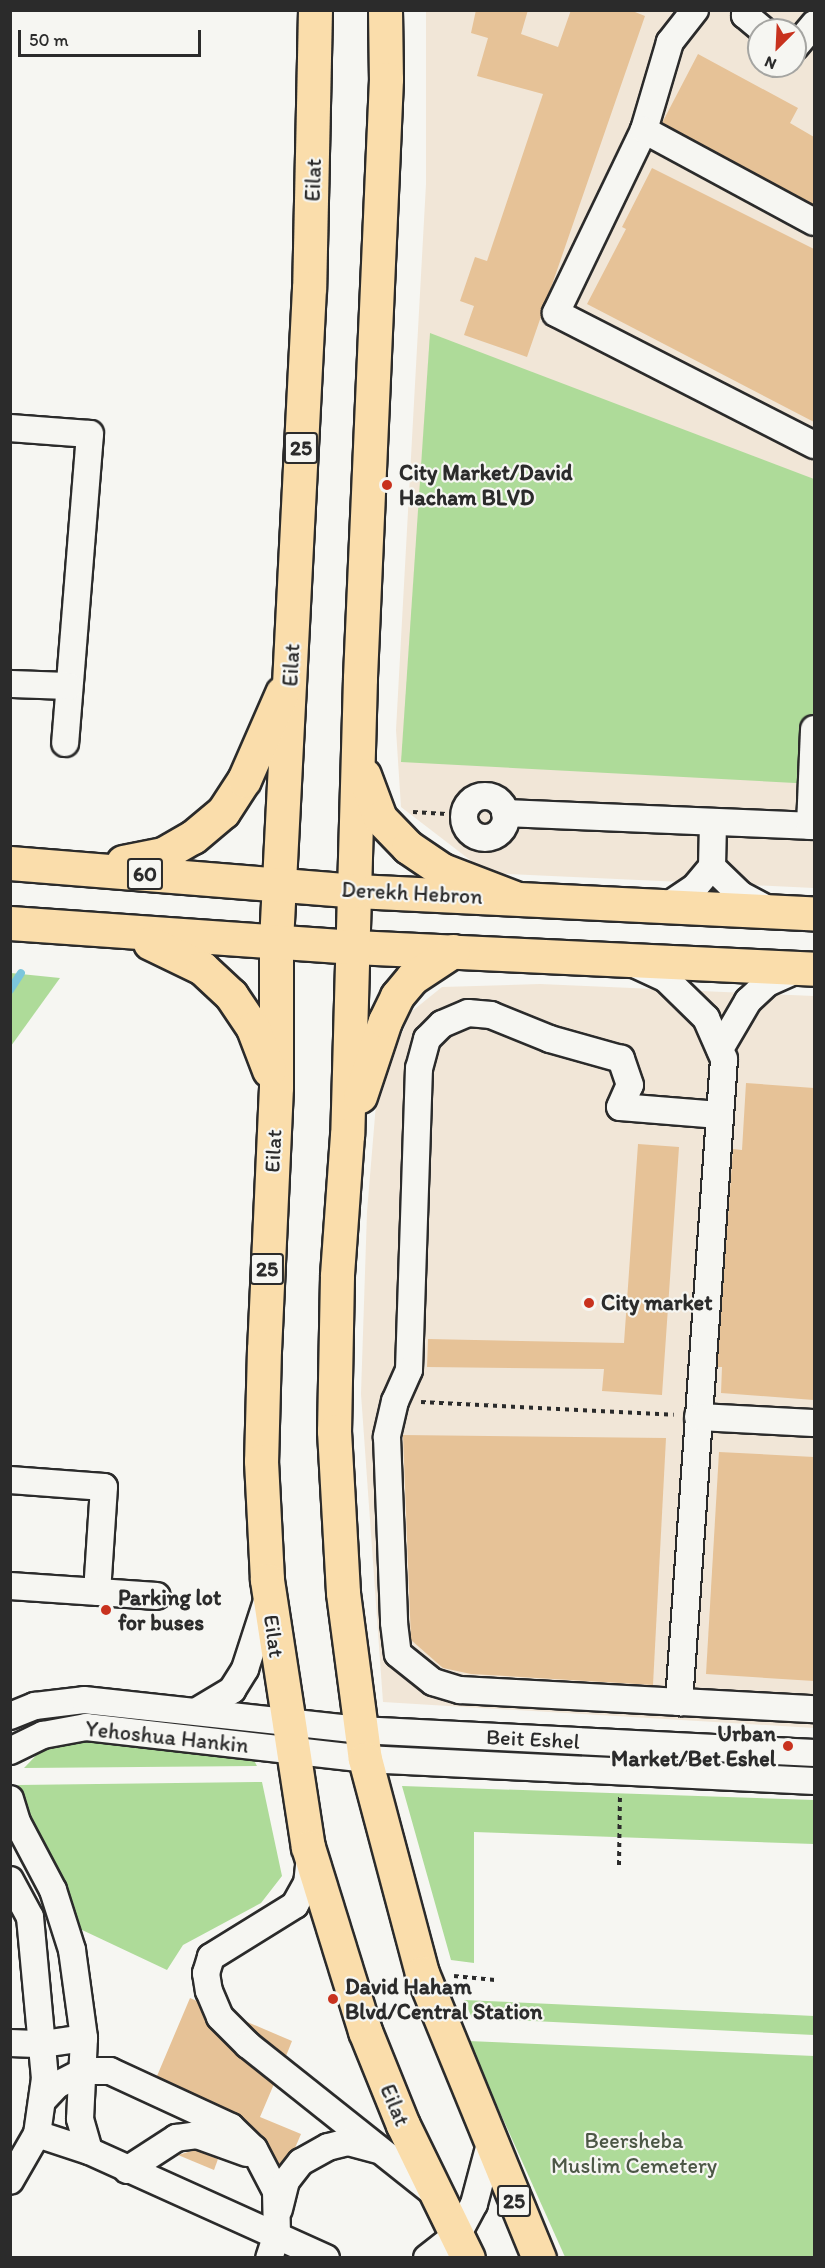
<!DOCTYPE html>
<html>
<head>
<meta charset="utf-8">
<style>
  body { margin:0 }
  #map { position:relative; width:825px; height:2268px; overflow:hidden; background:#f6f6f2; font-family:Itim,sans-serif }
  div>[style] { position:absolute }
  .built>* { inset:0; background:#f1e6d7 }
  .green>* { inset:0; background:#aedb99 }
  .stream>* { height:8px; margin:-4px; padding:0 4px; transform-origin:4px; border-radius:4px; background:#7cc6dc }
  .building>* { inset:0; background:#e6c297 }
  .path>* { height:4px; margin-top:-2px; transform-origin:0; background:repeating-linear-gradient(90deg,#2b2b2b 0 4.5px,transparent 0 9px) }
  .roads { filter:drop-shadow(2px 0 #2b2b2b) drop-shadow(-2px 0 #2b2b2b) drop-shadow(0 2px #2b2b2b) drop-shadow(0 -2px #2b2b2b) }
  .minor>* { height:26px; margin:-13px; padding:0 13px; transform-origin:13px; border-radius:13px; background:#f6f6f2 }
  .minor>.ring { margin:-13px; padding:0; box-sizing:content-box; background:none; border:26px solid #f6f6f2; border-radius:50% }
  .major>* { height:33px; margin:-16.5px; padding:0 16.5px; transform-origin:16.5px; border-radius:16.5px; background:#faddab }
  .highway>* { height:33px; margin:-16.5px; padding:0 16.5px; transform-origin:16.5px; border-radius:16.5px; background:#faddab }
  .dots>* { width:16px; height:16px; translate:-50% -50%; box-sizing:border-box; border:3px solid #f6f6f2; border-radius:50% }
  span { translate:-50% -50%; white-space:nowrap; text-align:center; line-height:1.15; -webkit-text-stroke:4.5px #f6f6f2; paint-order:stroke }
  .shield-label span { padding:2px 4px; background:#f6f6f2; border:2px solid; border-radius:4px; -webkit-text-stroke-width:0 }
  .shield-label { font-size:21px; color:#2b2b2b; font-weight:700 }
  .street-label { font-size:22px; color:#2b2b2b }
  .poi-label { font-size:22px; color:#2b2b2b; font-weight:700 }
  .left { translate:0 -50%; text-align:left }
  .right { translate:-100% -50%; text-align:right }
  .park-label { font-size:22px; color:#4c5746 }
  .frame { position:absolute; inset:0; border:12px solid #2b2b2b; pointer-events:none }
  .north { position:absolute; left:747px; top:18px; width:60px; height:60px; box-sizing:border-box; background:#f6f6f2; border:2px solid #a5a5a2; border-radius:50%; rotate:204deg; font-size:16px; font-weight:700; line-height:24px; text-align:center; color:#2b2b2b }
  .north::after { content:''; display:block; margin:auto; width:21px; height:27px; background:#c8321e; clip-path:polygon(50% 0,100% 100%,50% 72%,0 100%) }
  .scale { position:absolute; left:18px; top:30px; width:183px; height:27px; box-sizing:border-box; border:3px solid #2b2b2b; border-top:0; padding-left:8px; font-size:18px; line-height:21px; white-space:nowrap; color:#2b2b2b; -webkit-text-stroke:4px #f6f6f2; paint-order:stroke }
</style>
</head>
<body>
<div id="map">
  <div class="built">
    <div style="clip-path:polygon(evenodd,426px 11px,814px 11px,814px 888px,487px 873px,401px 807px,396px 730px,426px 184px,426px 11px,759px 30px,795px 30px,795px 66px,759px 66px,759px 30px)"></div>
    <div style="clip-path:polygon(540px 984px,814px 996px,814px 1728px,383px 1702px,361px 1394px,367px 1212px,377px 1092px,411px 1012px,442px 987px)"></div>
  </div>
  <div class="green">
    <div style="clip-path:polygon(430px 333px,814px 479px,814px 784px,401px 762px)"></div>
    <div style="clip-path:polygon(11px 973px,60px 978px,11px 1046px,10px 973px)"></div>
    <div style="clip-path:polygon(68px 1735px,252px 1757px,257px 1766px,24px 1768px,48px 1743px)"></div>
    <div style="clip-path:polygon(262px 1782px,282px 1876px,261px 1903px,183px 1945px,167px 1970px,80px 1929px,18px 1785px)"></div>
    <div style="clip-path:polygon(402px 1786px,814px 1800px,814px 1844px,474px 1832px,474px 1963px,451px 1960px)"></div>
    <div style="clip-path:polygon(464px 2000px,814px 2016px,814px 2035px,472px 2018px)"></div>
    <div style="clip-path:polygon(468px 2041px,814px 2056px,814px 2257px,565px 2257px)"></div>
  </div>
  <div class="stream">
    <div style="left:10px;top:990px;width:20px;rotate:-57deg"></div>
  </div>
  <div class="building">
    <div style="clip-path:polygon(476px 10px,528px 10px,521px 34px,558px 47px,571px 10px,630px 10px,645px 16px,527px 357px,464px 335px,474px 306px,460px 301px,475px 257px,487px 261px,543px 94px,477px 76px,488px 38px,471px 33px)"></div>
    <div style="clip-path:polygon(698px 54px,798px 108px,790px 123px,814px 137px,814px 205px,662px 123px)"></div>
    <div style="clip-path:polygon(652px 168px,814px 249px,814px 422px,587px 304px,626px 229px,622px 227px)"></div>
    <div style="clip-path:polygon(746px 1083px,814px 1088px,814px 1400px,721px 1393px,722px 1367px,717px 1367px,733px 1149px,742px 1150px)"></div>
    <div style="clip-path:polygon(638px 1144px,679px 1147px,662px 1395px,602px 1391px,604px 1369px,427px 1367px,428px 1339px,624px 1343px)"></div>
    <div style="clip-path:polygon(403px 1435px,666px 1438px,653px 1685px,471px 1674px,443px 1668px,411px 1640px)"></div>
    <div style="clip-path:polygon(719px 1452px,814px 1457px,814px 1681px,706px 1674px)"></div>
    <div style="clip-path:polygon(190px 1998px,197px 2001px,209px 2028px,274px 2084px,260px 2117px,301px 2134px,295px 2148px,279px 2165px,265px 2138px,241px 2116px,157px 2076px)"></div>
    <div style="clip-path:polygon(245px 2021px,292px 2041px,286px 2056px,258px 2034px)"></div>
    <div style="clip-path:polygon(195px 2150px,218px 2159px,214px 2170px,178px 2155px)"></div>
  </div>
  <div class="path">
    <div style="left:413px;top:812px;width:50px;rotate:3.4deg"></div>
    <div style="left:421px;top:1402px;width:253px;rotate:2.9deg"></div>
    <div style="left:619px;top:1865px;width:71px;rotate:-89.2deg"></div>
    <div style="left:454px;top:1976px;width:41px;rotate:5.6deg"></div>
  </div>
  <div class="roads">
    <div class="minor">
      <div style="left:695px;top:10px;width:41px;rotate:128deg"></div>
      <div style="left:670px;top:42px;width:92px;rotate:106.5deg"></div>
      <div style="left:644px;top:130px;width:203px;rotate:115.7deg"></div>
      <div style="left:556px;top:313px;width:290px;rotate:27.1deg"></div>
      <div style="left:748px;top:10px;width:6px;rotate:121deg"></div>
      <div style="left:745px;top:15px;width:23px;rotate:40deg"></div>
      <div style="left:795px;top:47px;width:30px;rotate:-50deg"></div>
      <div style="left:644px;top:130px;width:193px;rotate:28.4deg"></div>
      <div style="left:10px;top:428px;width:80px;rotate:4.3deg"></div>
      <div style="left:90px;top:434px;width:310px;rotate:94.6deg"></div>
      <div style="left:10px;top:684px;width:59px;rotate:1.9deg"></div>
      <div class="ring" style="left:464px;top:796px;width:16px;height:16px"></div>
      <div style="left:505px;top:813px;width:309px;rotate:2.4deg"></div>
      <div style="left:810px;top:826px;width:97px;rotate:-87.6deg"></div>
      <div style="left:712px;top:867px;width:40px;rotate:44deg"></div>
      <div style="left:741px;top:895px;width:32px;rotate:28deg"></div>
      <div style="left:667px;top:906px;width:34px;rotate:-34deg"></div>
      <div style="left:695px;top:887px;width:26px;rotate:-50deg"></div>
      <div style="left:712px;top:867px;width:45px;rotate:-88.7deg"></div>
      <div style="left:632px;top:963px;width:38px;rotate:25deg"></div>
      <div style="left:666px;top:979px;width:56px;rotate:44.3deg"></div>
      <div style="left:706px;top:1018px;width:45px;rotate:66.3deg"></div>
      <div style="left:724px;top:1059px;width:645px;rotate:94deg"></div>
      <div style="left:720px;top:1049px;width:56px;rotate:-59.7deg"></div>
      <div style="left:748px;top:1001px;width:26px;rotate:-43deg"></div>
      <div style="left:767px;top:983px;width:35px;rotate:-24deg"></div>
      <div style="left:719px;top:1115px;width:99px;rotate:-175.4deg"></div>
      <div style="left:620px;top:1107px;width:24px;rotate:-66deg"></div>
      <div style="left:630px;top:1085px;width:28px;rotate:-109deg"></div>
      <div style="left:621px;top:1059px;width:74px;rotate:-164.3deg"></div>
      <div style="left:550px;top:1039px;width:64px;rotate:-157.9deg"></div>
      <div style="left:491px;top:1015px;width:23px;rotate:-175deg"></div>
      <div style="left:468px;top:1013px;width:28px;rotate:157deg"></div>
      <div style="left:442px;top:1024px;width:21px;rotate:135deg"></div>
      <div style="left:427px;top:1039px;width:30px;rotate:105deg"></div>
      <div style="left:419px;top:1068px;width:302px;rotate:91.9deg"></div>
      <div style="left:409px;top:1370px;width:34px;rotate:114deg"></div>
      <div style="left:395px;top:1401px;width:37px;rotate:103deg"></div>
      <div style="left:387px;top:1437px;width:186px;rotate:87.8deg"></div>
      <div style="left:394px;top:1623px;width:31px;rotate:83deg"></div>
      <div style="left:398px;top:1654px;width:45px;rotate:38.7deg"></div>
      <div style="left:433px;top:1682px;width:28px;rotate:17deg"></div>
      <div style="left:460px;top:1690px;width:355px;rotate:3.1deg"></div>
      <div style="left:698px;top:1417px;width:116px;rotate:3deg"></div>
      <div style="left:10px;top:1480px;width:94px;rotate:4.3deg"></div>
      <div style="left:104px;top:1487px;width:105px;rotate:93.8deg"></div>
      <div style="left:10px;top:1586px;width:147px;rotate:3.9deg"></div>
      <div style="left:199px;top:1710px;width:39px;rotate:-31deg"></div>
      <div style="left:232px;top:1690px;width:25px;rotate:-58deg"></div>
      <div style="left:245px;top:1669px;width:75px;rotate:-72.1deg"></div>
      <div style="left:10px;top:1716px;width:27px;rotate:-22deg"></div>
      <div style="left:35px;top:1706px;width:49px;rotate:-7deg"></div>
      <div style="left:84px;top:1700px;width:277px;rotate:6.2deg"></div>
      <div style="left:359px;top:1730px;width:456px;rotate:2.9deg"></div>
      <div style="left:10px;top:1751px;width:37px;rotate:-26deg"></div>
      <div style="left:43px;top:1735px;width:44px;rotate:-10.5deg"></div>
      <div style="left:86px;top:1727px;width:281px;rotate:6.5deg"></div>
      <div style="left:365px;top:1759px;width:450px;rotate:2.8deg"></div>
      <div style="left:10px;top:1799px;width:24px;rotate:73deg"></div>
      <div style="left:17px;top:1822px;width:77px;rotate:62.1deg"></div>
      <div style="left:53px;top:1890px;width:63px;rotate:72.4deg"></div>
      <div style="left:72px;top:1950px;width:89px;rotate:82.2deg"></div>
      <div style="left:84px;top:2038px;width:81px;rotate:92.8deg"></div>
      <div style="left:80px;top:2119px;width:33px;rotate:74deg"></div>
      <div style="left:310px;top:1856px;width:27px;rotate:96deg"></div>
      <div style="left:307px;top:1883px;width:25px;rotate:119deg"></div>
      <div style="left:295px;top:1905px;width:99px;rotate:148.2deg"></div>
      <div style="left:211px;top:1957px;width:17px;rotate:107deg"></div>
      <div style="left:206px;top:1973px;width:18px;rotate:81deg"></div>
      <div style="left:209px;top:1991px;width:28px;rotate:67deg"></div>
      <div style="left:220px;top:2017px;width:40px;rotate:45deg"></div>
      <div style="left:248px;top:2045px;width:236px;rotate:38.5deg"></div>
      <div style="left:10px;top:1880px;width:42px;rotate:61.6deg"></div>
      <div style="left:30px;top:1917px;width:162px;rotate:84.7deg"></div>
      <div style="left:45px;top:2078px;width:57px;rotate:98.1deg"></div>
      <div style="left:37px;top:2134px;width:54px;rotate:119.9deg"></div>
      <div style="left:10px;top:2043px;width:33px;rotate:2deg"></div>
      <div style="left:43px;top:2044px;width:41px;rotate:-8.3deg"></div>
      <div style="left:43px;top:2100px;width:21px;rotate:-47deg"></div>
      <div style="left:57px;top:2085px;width:30px;rotate:-27deg"></div>
      <div style="left:84px;top:2071px;width:26px"></div>
      <div style="left:110px;top:2071px;width:133px;rotate:24.8deg"></div>
      <div style="left:231px;top:2127px;width:32px;rotate:44deg"></div>
      <div style="left:254px;top:2149px;width:47px;rotate:62.4deg"></div>
      <div style="left:276px;top:2191px;width:43px;rotate:88.7deg"></div>
      <div style="left:277px;top:2234px;width:25px;rotate:108deg"></div>
      <div style="left:37px;top:2134px;width:55px;rotate:18.1deg"></div>
      <div style="left:89px;top:2151px;width:260px;rotate:24.3deg"></div>
      <div style="left:127px;top:2170px;width:59px;rotate:-33.1deg"></div>
      <div style="left:176px;top:2138px;width:21px;rotate:-8deg"></div>
      <div style="left:197px;top:2135px;width:53px;rotate:19.8deg"></div>
      <div style="left:279px;top:2209px;width:29px;rotate:-76deg"></div>
      <div style="left:286px;top:2181px;width:24px;rotate:-52deg"></div>
      <div style="left:301px;top:2162px;width:31px;rotate:-29deg"></div>
      <div style="left:328px;top:2147px;width:21px;rotate:-14deg"></div>
      <div style="left:348px;top:2142px;width:30px;rotate:15deg"></div>
      <div style="left:427px;top:2258px;width:39px;rotate:-38deg"></div>
      <div style="left:458px;top:2234px;width:34px;rotate:-62deg"></div>
      <div style="left:474px;top:2204px;width:62px;rotate:-75.1deg"></div>
    </div>
    <div class="major">
      <div style="left:356px;top:891px;width:459px;rotate:2.8deg"></div>
      <div style="left:354px;top:947px;width:461px;rotate:2.7deg"></div>
    </div>
    <div class="highway">
      <div style="left:315px;top:10px;width:278px;rotate:91.2deg"></div>
      <div style="left:309px;top:288px;width:655px;rotate:92.89deg"></div>
      <div style="left:276px;top:942px;width:145px;rotate:90deg"></div>
      <div style="left:276px;top:1087px;width:262px;rotate:92.6deg"></div>
      <div style="left:264px;top:1349px;width:112px;rotate:91.5deg"></div>
      <div style="left:261px;top:1461px;width:119px;rotate:87.1deg"></div>
      <div style="left:267px;top:1580px;width:270px;rotate:81.3deg"></div>
      <div style="left:308px;top:1847px;width:193px;rotate:72.8deg"></div>
      <div style="left:365px;top:2031px;width:101px;rotate:68deg"></div>
      <div style="left:403px;top:2125px;width:148px;rotate:64deg"></div>
      <div style="left:385px;top:10px;width:69px;rotate:89.2deg"></div>
      <div style="left:386px;top:79px;width:600px;rotate:92.49deg"></div>
      <div style="left:360px;top:678px;width:457px;rotate:91.6deg"></div>
      <div style="left:347px;top:1135px;width:141px;rotate:94.1deg"></div>
      <div style="left:337px;top:1276px;width:155px;rotate:91.1deg"></div>
      <div style="left:334px;top:1431px;width:162px;rotate:86.8deg"></div>
      <div style="left:343px;top:1593px;width:167px;rotate:82.5deg"></div>
      <div style="left:365px;top:1759px;width:221px;rotate:75.1deg"></div>
      <div style="left:422px;top:1973px;width:308px;rotate:67.7deg"></div>
      <div style="left:364px;top:775px;width:46px;rotate:69.6deg"></div>
      <div style="left:380px;top:818px;width:40px;rotate:46deg"></div>
      <div style="left:408px;top:847px;width:41px;rotate:34.1deg"></div>
      <div style="left:442px;top:870px;width:78px;rotate:21deg"></div>
      <div style="left:123px;top:862px;width:41px;rotate:-11.3deg"></div>
      <div style="left:163px;top:854px;width:34px;rotate:-30deg"></div>
      <div style="left:193px;top:837px;width:39px;rotate:-40deg"></div>
      <div style="left:223px;top:812px;width:38px;rotate:-57deg"></div>
      <div style="left:244px;top:780px;width:95px;rotate:-66.4deg"></div>
      <div style="left:10px;top:863px;width:347px;rotate:4.6deg"></div>
      <div style="left:10px;top:923px;width:345px;rotate:4deg"></div>
      <div style="left:150px;top:943px;width:58px;rotate:25.7deg"></div>
      <div style="left:202px;top:968px;width:40px;rotate:43deg"></div>
      <div style="left:231px;top:995px;width:40px;rotate:56deg"></div>
      <div style="left:253px;top:1028px;width:45px;rotate:69.1deg"></div>
      <div style="left:360px;top:1096px;width:79px;rotate:-71.6deg"></div>
      <div style="left:385px;top:1021px;width:28px;rotate:-64deg"></div>
      <div style="left:397px;top:996px;width:23px;rotate:-50deg"></div>
      <div style="left:412px;top:978px;width:49px;rotate:-33.4deg"></div>
    </div>
  </div>
  <div class="dots">
    <div style="left:387px;top:485px;background:#c8321e"></div>
    <div style="left:589px;top:1303px;background:#c8321e"></div>
    <div style="left:106px;top:1610px;background:#c8321e"></div>
    <div style="left:788px;top:1746px;background:#c8321e"></div>
    <div style="left:333px;top:1999px;background:#c8321e"></div>
  </div>
  <div class="shield-label">
    <span style="left:301px;top:448px">25</span>
    <span style="left:145px;top:874px">60</span>
    <span style="left:267px;top:1269px">25</span>
    <span style="left:514px;top:2201px">25</span>
  </div>
  <div class="street-label">
    <span style="left:313px;top:180px;rotate:-88deg">Eilat</span>
    <span style="left:291px;top:665px;rotate:-87deg">Eilat</span>
    <span style="left:412px;top:893px;rotate:3deg">Derekh Hebron</span>
    <span style="left:273px;top:1151px;rotate:-87deg">Eilat</span>
    <span style="left:274px;top:1636px;rotate:82deg">Eilat</span>
    <span style="left:167px;top:1737px;rotate:6deg">Yehoshua Hankin</span>
    <span style="left:533px;top:1739px;rotate:3deg">Beit Eshel</span>
    <span style="left:395px;top:2105px;rotate:67deg">Eilat</span>
  </div>
  <div class="poi-label">
    <span class="left" style="left:399px;top:485px">City Market/David<br>Hacham BLVD</span>
    <span class="left" style="left:601px;top:1303px">City market</span>
    <span class="left" style="left:118px;top:1610px">Parking lot<br>for buses</span>
    <span class="right" style="left:776px;top:1746px">Urban<br>Market/Bet Eshel</span>
    <span class="left" style="left:345px;top:1999px">David Haham<br>Blvd/Central Station</span>
  </div>
  <div class="park-label">
    <span style="left:634px;top:2153px">Beersheba<br>Muslim Cemetery</span>
  </div>
  <div class="frame"></div>
  <div class="north">N</div>
  <div class="scale">50 m</div>
</div>
</body>
</html>
